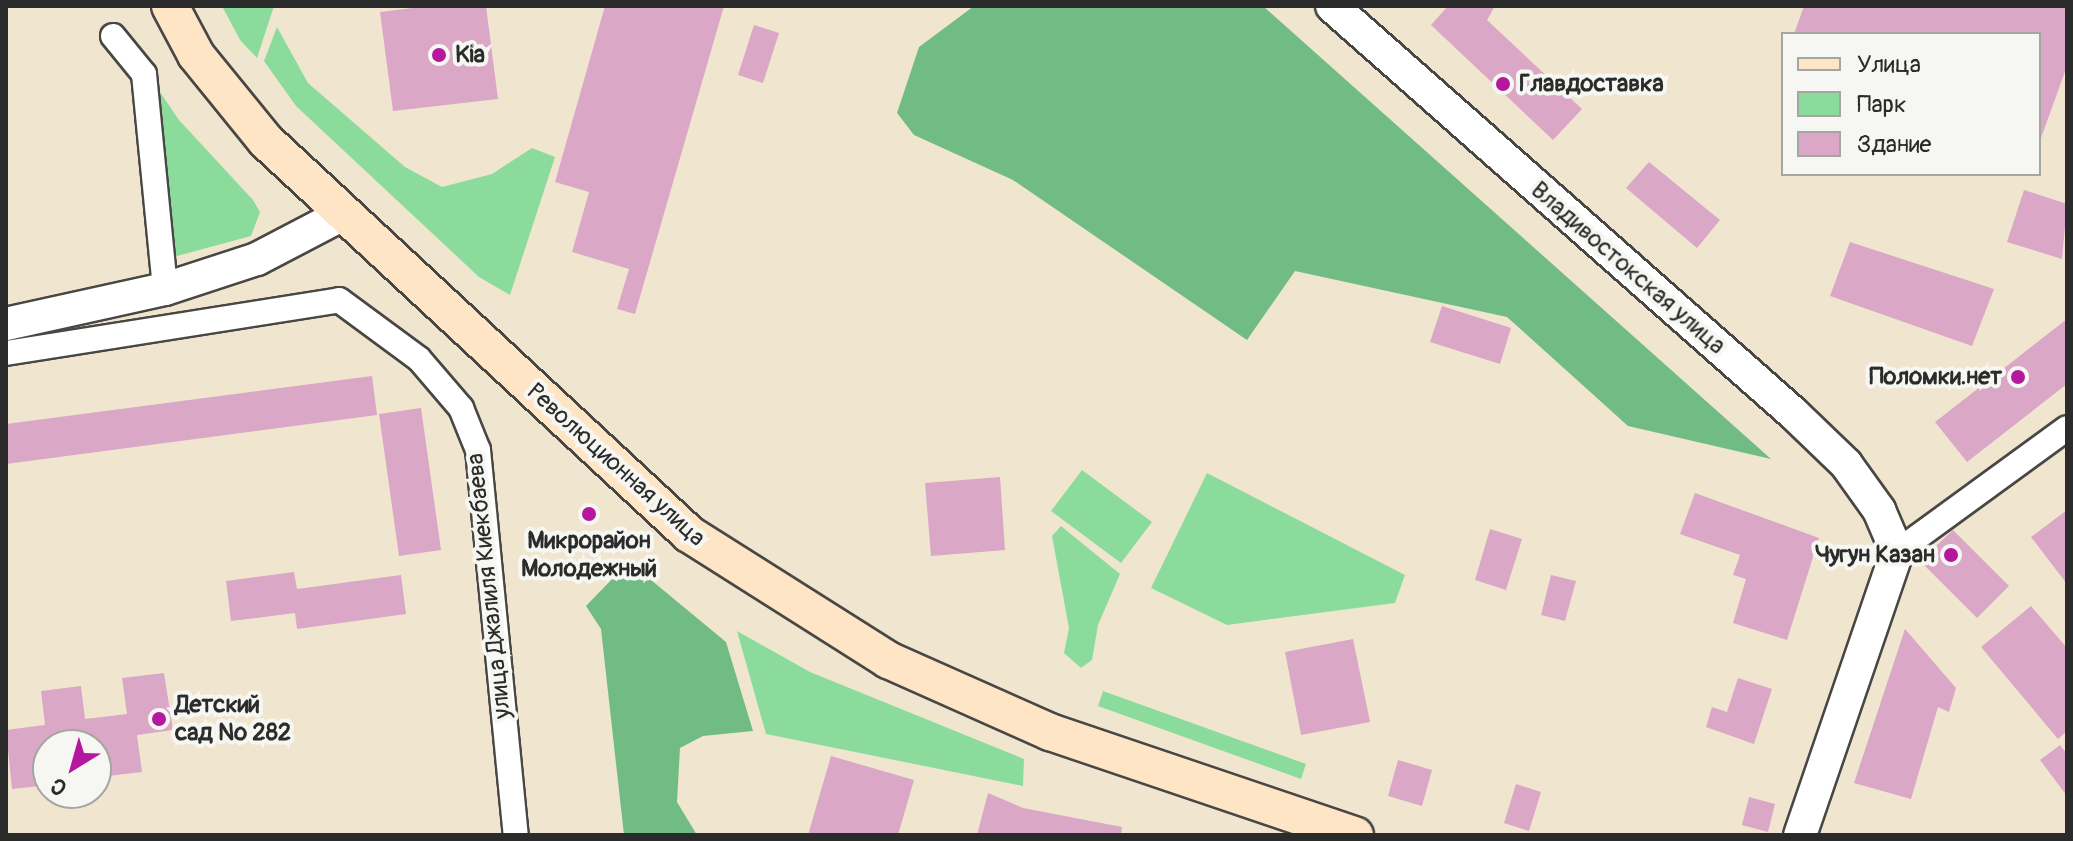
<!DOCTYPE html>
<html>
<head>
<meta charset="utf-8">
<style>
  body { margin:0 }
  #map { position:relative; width:2073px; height:841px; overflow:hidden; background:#f0e6cf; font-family:Pangolin,sans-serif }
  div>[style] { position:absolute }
  .green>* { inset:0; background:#8bdc9c }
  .forest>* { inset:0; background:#70bc84 }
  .building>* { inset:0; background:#daa7c6 }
  .roads { filter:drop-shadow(2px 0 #494744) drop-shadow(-2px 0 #494744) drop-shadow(0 2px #494744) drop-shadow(0 -2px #494744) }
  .minor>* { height:24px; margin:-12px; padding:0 12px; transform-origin:12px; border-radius:12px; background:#fff }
  .tertiary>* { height:32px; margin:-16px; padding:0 16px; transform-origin:16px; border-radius:16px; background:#fff }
  .secondary>* { height:36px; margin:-18px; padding:0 18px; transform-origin:18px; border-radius:18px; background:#fde5c5 }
  .dots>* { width:22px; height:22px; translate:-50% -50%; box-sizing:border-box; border:4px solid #f6f6f2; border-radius:50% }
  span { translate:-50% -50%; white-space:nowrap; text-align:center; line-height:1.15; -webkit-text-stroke:8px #f6f6f2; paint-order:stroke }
  .poi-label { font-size:24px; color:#2b2b2b; font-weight:700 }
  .left { translate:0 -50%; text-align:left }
  .right { translate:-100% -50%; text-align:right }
  .street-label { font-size:24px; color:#2b2b2b }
  .frame { position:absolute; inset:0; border:8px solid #2b2b2b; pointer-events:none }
  .legend { position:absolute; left:1781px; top:32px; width:260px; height:144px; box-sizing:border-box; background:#f6f6f2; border:2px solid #a5a5a2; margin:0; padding:10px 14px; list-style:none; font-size:24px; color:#2b2b2b }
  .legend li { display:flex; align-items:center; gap:16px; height:40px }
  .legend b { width:40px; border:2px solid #a5a5a2 }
  .north { position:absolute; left:32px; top:729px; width:80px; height:80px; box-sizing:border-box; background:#f6f6f2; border:2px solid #a5a5a2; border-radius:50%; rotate:217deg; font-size:22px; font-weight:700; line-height:32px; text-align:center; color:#2b2b2b }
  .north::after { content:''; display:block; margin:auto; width:28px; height:36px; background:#b5179e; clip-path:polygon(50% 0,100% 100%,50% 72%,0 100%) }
</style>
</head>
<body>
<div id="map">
  <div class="green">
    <div style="clip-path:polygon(222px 6px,274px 6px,257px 58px,240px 40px)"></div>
    <div style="clip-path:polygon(277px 27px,308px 83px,405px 167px,442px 187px,492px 174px,532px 148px,555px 157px,510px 295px,479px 277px,296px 106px,264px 61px)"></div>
    <div style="clip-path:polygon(149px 76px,179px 120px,253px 200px,260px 212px,251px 236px,166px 259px)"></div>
    <div style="clip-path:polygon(1082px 470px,1152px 522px,1121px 563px,1051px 511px)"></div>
    <div style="clip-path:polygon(1207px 473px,1405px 575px,1395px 603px,1227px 625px,1151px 588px)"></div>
    <div style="clip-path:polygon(1061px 526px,1120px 574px,1098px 625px,1092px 660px,1081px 668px,1064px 653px,1069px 628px,1052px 536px)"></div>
    <div style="clip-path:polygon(737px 631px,810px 672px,1024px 759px,1023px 786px,766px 734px)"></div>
    <div style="clip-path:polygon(1103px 691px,1306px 764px,1301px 779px,1098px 706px)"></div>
  </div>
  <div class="forest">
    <div style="clip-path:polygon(974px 6px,1263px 6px,1771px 459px,1628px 426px,1507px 317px,1295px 271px,1247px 340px,1013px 180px,914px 135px,897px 113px,919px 47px)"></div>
    <div style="clip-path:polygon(616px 575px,651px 580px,726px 642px,753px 731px,703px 736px,680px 748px,677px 802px,697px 835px,624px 835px,601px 629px,586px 606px)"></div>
  </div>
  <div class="building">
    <div style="clip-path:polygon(429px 6px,486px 6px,498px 99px,393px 111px,380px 12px)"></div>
    <div style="clip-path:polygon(605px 6px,724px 6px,635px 314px,617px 309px,629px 269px,572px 252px,589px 192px,555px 182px)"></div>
    <div style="clip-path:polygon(1448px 6px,1495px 6px,1487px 20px,1582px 109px,1553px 140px,1431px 25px)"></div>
    <div style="clip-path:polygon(1804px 6px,2067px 6px,2067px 66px,2041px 138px,2039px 34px,1794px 34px)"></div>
    <div style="clip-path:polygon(754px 25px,779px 33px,763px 83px,738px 75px)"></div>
    <div style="clip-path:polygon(1649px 162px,1720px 220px,1697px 248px,1626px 188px)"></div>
    <div style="clip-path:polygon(2024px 190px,2067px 204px,2062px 259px,2007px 242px)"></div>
    <div style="clip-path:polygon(1850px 242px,1994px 289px,1972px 346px,1830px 296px)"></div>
    <div style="clip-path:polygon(1442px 306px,1511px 328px,1500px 364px,1430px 342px)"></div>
    <div style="clip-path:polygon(2067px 319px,2067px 384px,1967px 462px,1935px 422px)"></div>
    <div style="clip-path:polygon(372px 376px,377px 415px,6px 464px,6px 424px)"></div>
    <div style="clip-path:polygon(421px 408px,441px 550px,399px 556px,379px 414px)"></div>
    <div style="clip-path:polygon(1000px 477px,1005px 550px,931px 556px,925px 483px)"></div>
    <div style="clip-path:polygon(1695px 493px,1819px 538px,1787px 640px,1733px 623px,1746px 579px,1733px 575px,1740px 555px,1680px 534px)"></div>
    <div style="clip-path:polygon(2067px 510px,2067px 584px,2031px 537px)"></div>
    <div style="clip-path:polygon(1490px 529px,1522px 539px,1506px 590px,1475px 580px)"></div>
    <div style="clip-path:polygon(1953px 530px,2009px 586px,1977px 618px,1920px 561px)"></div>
    <div style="clip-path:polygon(294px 572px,297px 589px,401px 575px,406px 614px,297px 629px,295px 613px,231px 621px,226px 581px)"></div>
    <div style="clip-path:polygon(1551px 575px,1576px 581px,1565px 621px,1541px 615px)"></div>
    <div style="clip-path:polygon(2031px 606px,2067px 648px,2067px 731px,2058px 739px,1981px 647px)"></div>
    <div style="clip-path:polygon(1905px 629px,1956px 688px,1949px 712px,1938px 707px,1911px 799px,1854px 783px)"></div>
    <div style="clip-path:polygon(1353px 639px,1370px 722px,1301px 735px,1285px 652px)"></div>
    <div style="clip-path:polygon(164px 673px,173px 730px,137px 735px,142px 772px,100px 777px,95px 740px,48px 745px,48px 785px,12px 789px,6px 730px,45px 725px,41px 691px,81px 686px,85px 719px,127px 714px,122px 678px)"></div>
    <div style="clip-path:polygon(1738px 678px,1772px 689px,1754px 744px,1706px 727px,1712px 707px,1727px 712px)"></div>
    <div style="clip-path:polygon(2060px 745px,2067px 754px,2067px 796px,2040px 760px)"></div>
    <div style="clip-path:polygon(831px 756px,914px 780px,898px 835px,808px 835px)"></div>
    <div style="clip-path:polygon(1398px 760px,1432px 770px,1422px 806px,1388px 796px)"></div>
    <div style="clip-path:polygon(1516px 784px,1541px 792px,1529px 831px,1504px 823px)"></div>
    <div style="clip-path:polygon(988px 793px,1023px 808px,1122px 827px,1121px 835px,977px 835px)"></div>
    <div style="clip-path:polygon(1749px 797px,1775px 804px,1768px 832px,1742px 825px)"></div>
  </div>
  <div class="roads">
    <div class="minor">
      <div style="left:113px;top:36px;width:49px;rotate:50.8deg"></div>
      <div style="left:144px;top:74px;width:216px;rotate:84.4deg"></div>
      <div style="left:6px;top:353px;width:337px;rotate:-9deg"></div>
      <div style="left:339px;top:300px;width:99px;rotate:36.4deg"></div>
      <div style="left:419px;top:359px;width:65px;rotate:49.4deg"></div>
      <div style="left:461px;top:408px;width:45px;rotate:68deg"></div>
      <div style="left:478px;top:450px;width:387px;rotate:84.4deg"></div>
      <div style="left:1897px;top:552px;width:210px;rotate:-36.1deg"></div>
    </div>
    <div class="tertiary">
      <div style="left:1332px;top:6px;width:615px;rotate:41.44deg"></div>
      <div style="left:1793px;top:413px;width:74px;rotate:43.9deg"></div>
      <div style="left:1846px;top:464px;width:57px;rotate:54.3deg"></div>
      <div style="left:1879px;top:510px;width:46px;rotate:66.8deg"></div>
      <div style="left:1897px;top:552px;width:299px;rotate:108.9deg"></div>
      <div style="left:6px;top:324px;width:163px;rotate:-12.4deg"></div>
      <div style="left:165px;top:289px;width:97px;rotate:-18.1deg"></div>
      <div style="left:257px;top:259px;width:95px;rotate:-27.6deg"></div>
    </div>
    <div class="secondary">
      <div style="left:170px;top:6px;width:55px;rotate:62deg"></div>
      <div style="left:196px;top:55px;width:111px;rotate:50.9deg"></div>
      <div style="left:266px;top:141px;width:577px;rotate:42.89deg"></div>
      <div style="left:689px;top:534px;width:236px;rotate:32.3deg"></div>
      <div style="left:888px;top:660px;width:177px;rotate:24deg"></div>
      <div style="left:1050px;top:732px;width:322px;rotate:18.7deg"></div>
    </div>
  </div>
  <div class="dots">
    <div style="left:439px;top:55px;background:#b5179e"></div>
    <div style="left:1503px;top:84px;background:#b5179e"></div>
    <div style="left:2018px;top:377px;background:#b5179e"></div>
    <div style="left:589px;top:514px;background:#b5179e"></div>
    <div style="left:1951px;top:555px;background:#b5179e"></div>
    <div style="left:159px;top:719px;background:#b5179e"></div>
  </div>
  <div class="poi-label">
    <span class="left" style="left:455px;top:55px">Kia</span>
    <span class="left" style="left:1519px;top:84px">Главдоставка</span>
    <span class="right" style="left:2002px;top:377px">Поломки.нет</span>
    <span style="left:589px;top:555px">Микрорайон<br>Молодежный</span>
    <span class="right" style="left:1935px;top:555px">Чугун Казан</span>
    <span class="left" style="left:175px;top:719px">Детский<br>сад № 282</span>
  </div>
  <div class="street-label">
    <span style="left:1628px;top:268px;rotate:41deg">Владивостокская улица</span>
    <span style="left:616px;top:465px;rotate:42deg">Революционная улица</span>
    <span style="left:489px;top:586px;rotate:-96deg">улица Джалиля Киекбаева</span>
  </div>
  <div class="frame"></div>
  <ul class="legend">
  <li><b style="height:10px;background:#fde5c5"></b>Улица</li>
  <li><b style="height:22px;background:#8bdc9c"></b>Парк</li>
  <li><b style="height:22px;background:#daa7c6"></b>Здание</li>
  </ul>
  <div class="north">С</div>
</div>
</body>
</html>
